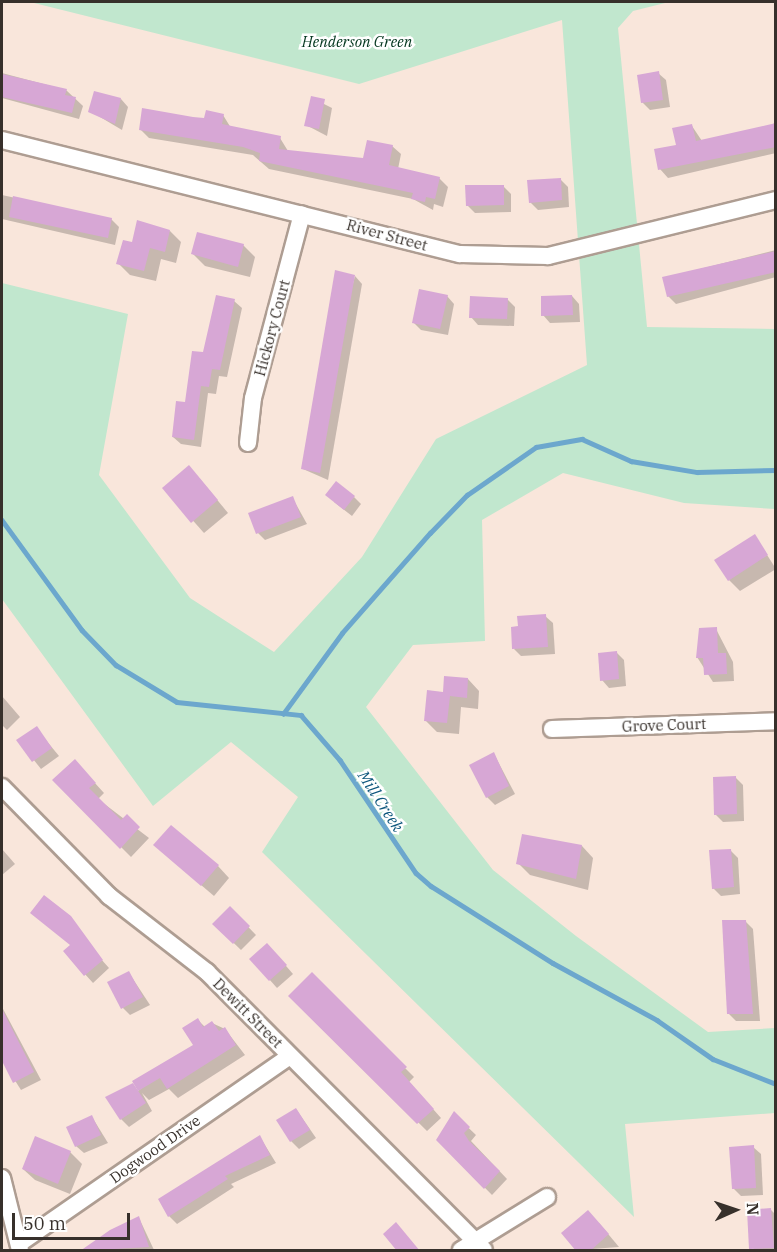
<!DOCTYPE html>
<html>
<head>
<meta charset="utf-8">
<style>
  body { margin:0 }
  #map { position:relative; width:777px; height:1252px; overflow:hidden; background:#f9e6db; font-family:"IBM Plex Serif",serif }
  div>[style] { position:absolute }
  .green>* { inset:0; background:#c1e7ce }
  .shadow>* { inset:0; background:#0003 }
  .stream>* { height:4.5px; margin:-2.25px; padding:0 2.25px; transform-origin:2.25px; border-radius:2.25px; background:#6ca7cd }
  .building>* { inset:0; background:#d7a7d5 }
  .roads { filter:drop-shadow(2px 0 #ae9d92) drop-shadow(-2px 0 #ae9d92) drop-shadow(0 2px #ae9d92) drop-shadow(0 -2px #ae9d92) }
  .minor>* { height:16px; margin:-8px; padding:0 8px; transform-origin:8px; border-radius:8px; background:#fff }
  span { translate:-50% -50%; white-space:nowrap; text-align:center; line-height:1.15; -webkit-text-stroke:5px #fff; paint-order:stroke }
  .park-label { font-size:15px; color:#03361e; font-style:italic }
  .street-label { font-size:15px; color:#37302b }
  .water-label { font-size:16px; color:#0e577d; font-style:italic }
  .frame { position:absolute; inset:0; border:3px solid #37302b; pointer-events:none }
  .north { position:absolute; left:705px; top:1180px; width:60px; height:60px; -webkit-text-stroke:4px #fff; paint-order:stroke; rotate:87deg; font-size:16px; font-weight:700; line-height:24px; text-align:center; color:#37302b }
  .north::after { content:''; display:block; margin:auto; width:21px; height:27px; background:#37302b; clip-path:polygon(50% 0,100% 100%,50% 72%,0 100%) }
  .scale { position:absolute; left:12px; top:1213px; width:118px; height:27px; box-sizing:border-box; border:3px solid #37302b; border-top:0; padding-left:8px; font-size:18px; line-height:21px; white-space:nowrap; color:#37302b; -webkit-text-stroke:4px #fff; paint-order:stroke }
</style>
</head>
<body>
<div id="map">
  <div class="green">
    <div style="clip-path:polygon(30px 2px,669px 2px,633px 11px,618px 28px,647px 327px,775px 329px,775px 509px,684px 503px,563px 473px,482px 520px,485px 641px,413px 645px,366px 707px,493px 870px,576px 936px,708px 1032px,775px 1028px,775px 1113px,625px 1124px,634px 1217px,262px 852px,298px 797px,231px 742px,153px 806px,2px 599px,2px 283px,128px 314px,99px 475px,190px 598px,274px 652px,362px 557px,436px 439px,587px 365px,562px 20px,359px 84px)"></div>
  </div>
  <div class="shadow">
    <div style="clip-path:polygon(2px 73px,66px 90px,83px 106px,79px 119px,2px 98px)"></div>
    <div style="clip-path:polygon(658px 73px,666px 80px,670px 107px,650px 110px,642px 102px)"></div>
    <div style="clip-path:polygon(312px 98px,332px 108px,327px 136px,306px 125px)"></div>
    <div style="clip-path:polygon(121px 99px,128px 107px,122px 130px,90px 111px)"></div>
    <div style="clip-path:polygon(223px 115px,231px 128px,280px 138px,288px 151px,365px 159px,392px 146px,401px 154px,398px 169px,439px 178px,448px 187px,443px 207px,434px 204px,433px 210px,413px 199px,269px 169px,253px 155px,149px 138px,140px 129px)"></div>
    <div style="clip-path:polygon(776px 119px,776px 153px,668px 178px,660px 169px,692px 126px,702px 141px,773px 125px)"></div>
    <div style="clip-path:polygon(560px 179px,568px 187px,569px 207px,538px 210px,530px 202px)"></div>
    <div style="clip-path:polygon(503px 186px,511px 194px,511px 212px,475px 213px,467px 205px)"></div>
    <div style="clip-path:polygon(2px 195px,111px 219px,119px 227px,115px 245px,2px 219px)"></div>
    <div style="clip-path:polygon(170px 231px,181px 242px,176px 263px,161px 259px,156px 281px,130px 275px,118px 263px,133px 244px)"></div>
    <div style="clip-path:polygon(243px 245px,255px 257px,250px 277px,205px 266px,193px 254px)"></div>
    <div style="clip-path:polygon(776px 250px,776px 277px,676px 304px,668px 296px,664px 278px)"></div>
    <div style="clip-path:polygon(355px 276px,362px 284px,328px 480px,303px 469px)"></div>
    <div style="clip-path:polygon(447px 296px,454px 304px,448px 335px,421px 330px,413px 322px)"></div>
    <div style="clip-path:polygon(572px 296px,579px 304px,580px 322px,550px 323px,543px 315px)"></div>
    <div style="clip-path:polygon(507px 299px,515px 307px,514px 326px,478px 325px,471px 317px)"></div>
    <div style="clip-path:polygon(234px 301px,242px 308px,227px 377px,219px 376px,216px 394px,208px 393px,201px 447px,181px 444px,173px 437px,204px 354px)"></div>
    <div style="clip-path:polygon(200px 479px,228px 513px,204px 533px,164px 488px)"></div>
    <div style="clip-path:polygon(292px 497px,307px 524px,265px 540px,258px 533px)"></div>
    <div style="clip-path:polygon(354px 497px,361px 504px,352px 516px,334px 502px)"></div>
    <div style="clip-path:polygon(755px 536px,776px 569px,740px 591px,729px 580px)"></div>
    <div style="clip-path:polygon(545px 616px,553px 623px,555px 654px,521px 656px,514px 649px)"></div>
    <div style="clip-path:polygon(716px 629px,733px 662px,734px 681px,713px 682px,697px 657px)"></div>
    <div style="clip-path:polygon(616px 652px,624px 660px,626px 686px,609px 688px,602px 680px)"></div>
    <div style="clip-path:polygon(468px 679px,479px 691px,478px 709px,461px 707px,459px 734px,437px 732px,426px 721px,445px 694px)"></div>
    <div style="clip-path:polygon(2px 696px,20px 717px,7px 730px,2px 725px)"></div>
    <div style="clip-path:polygon(36px 728px,59px 756px,41px 769px,18px 740px)"></div>
    <div style="clip-path:polygon(494px 754px,515px 794px,495px 805px,487px 797px)"></div>
    <div style="clip-path:polygon(84px 771px,104px 793px,98px 799px,149px 838px,131px 857px,54px 780px)"></div>
    <div style="clip-path:polygon(736px 778px,743px 785px,744px 821px,723px 822px,715px 814px)"></div>
    <div style="clip-path:polygon(582px 846px,593px 858px,588px 890px,530px 875px,518px 863px)"></div>
    <div style="clip-path:polygon(2px 849px,15px 864px,2px 875px)"></div>
    <div style="clip-path:polygon(730px 850px,738px 858px,740px 894px,721px 896px,713px 888px)"></div>
    <div style="clip-path:polygon(167px 856px,218px 866px,229px 878px,214px 896px)"></div>
    <div style="clip-path:polygon(52px 904px,109px 968px,93px 983px,65px 952px,71px 946px)"></div>
    <div style="clip-path:polygon(230px 908px,256px 935px,241px 950px,214px 924px)"></div>
    <div style="clip-path:polygon(745px 921px,753px 929px,760px 1021px,736px 1021px,729px 1014px)"></div>
    <div style="clip-path:polygon(274px 952px,293px 974px,277px 988px,251px 959px)"></div>
    <div style="clip-path:polygon(129px 973px,150px 1005px,130px 1015px,123px 1008px)"></div>
    <div style="clip-path:polygon(312px 975px,414px 1077px,409px 1082px,441px 1118px,427px 1131px,290px 996px)"></div>
    <div style="clip-path:polygon(2px 1007px,41px 1080px,21px 1090px,2px 1060px)"></div>
    <div style="clip-path:polygon(198px 1020px,205px 1027px,212px 1023px,225px 1029px,245px 1055px,178px 1098px,169px 1089px,149px 1100px,142px 1093px,152px 1111px,129px 1127px,121px 1119px,133px 1085px,138px 1091px,195px 1046px)"></div>
    <div style="clip-path:polygon(296px 1109px,316px 1138px,299px 1149px,291px 1141px)"></div>
    <div style="clip-path:polygon(454px 1114px,476px 1135px,471px 1141px,507px 1179px,492px 1195px,438px 1140px)"></div>
    <div style="clip-path:polygon(92px 1117px,108px 1143px,84px 1153px,76px 1146px)"></div>
    <div style="clip-path:polygon(260px 1137px,276px 1163px,231px 1184px,234px 1187px,177px 1224px,169px 1216px,160px 1199px)"></div>
    <div style="clip-path:polygon(753px 1147px,761px 1154px,763px 1195px,741px 1196px,733px 1188px)"></div>
    <div style="clip-path:polygon(70px 1152px,82px 1164px,70px 1194px,35px 1180px,23px 1169px)"></div>
    <div style="clip-path:polygon(771px 1210px,776px 1215px,776px 1250px,753px 1250px)"></div>
    <div style="clip-path:polygon(139px 1218px,154px 1250px,84px 1250px)"></div>
    <div style="clip-path:polygon(599px 1223px,619px 1247px,578px 1250px)"></div>
  </div>
  <div class="stream">
    <div style="left:2px;top:520px;width:136px;rotate:54deg"></div>
    <div style="left:82px;top:630px;width:49px;rotate:45.8deg"></div>
    <div style="left:116px;top:665px;width:71px;rotate:31.2deg"></div>
    <div style="left:177px;top:702px;width:125px;rotate:6deg"></div>
    <div style="left:301px;top:715px;width:60px;rotate:49.1deg"></div>
    <div style="left:340px;top:760px;width:136px;rotate:56.1deg"></div>
    <div style="left:416px;top:873px;width:20px;rotate:41deg"></div>
    <div style="left:431px;top:886px;width:144px;rotate:32.3deg"></div>
    <div style="left:553px;top:963px;width:119px;rotate:28.7deg"></div>
    <div style="left:657px;top:1020px;width:68px;rotate:34.9deg"></div>
    <div style="left:713px;top:1059px;width:68px;rotate:21.6deg"></div>
    <div style="left:283px;top:714px;width:100px;rotate:-53.9deg"></div>
    <div style="left:342px;top:633px;width:133px;rotate:-48.7deg"></div>
    <div style="left:430px;top:533px;width:53px;rotate:-45.8deg"></div>
    <div style="left:467px;top:495px;width:84px;rotate:-34.8deg"></div>
    <div style="left:536px;top:447px;width:47px;rotate:-9.9deg"></div>
    <div style="left:582px;top:439px;width:54px;rotate:24.2deg"></div>
    <div style="left:631px;top:461px;width:67px;rotate:9.5deg"></div>
    <div style="left:697px;top:472px;width:79px;rotate:-1.5deg"></div>
  </div>
  <div class="building">
    <div style="clip-path:polygon(659px 71px,663px 100px,641px 103px,637px 75px)"></div>
    <div style="clip-path:polygon(2px 74px,67px 89px,65px 95px,76px 97px,72px 113px,2px 97px)"></div>
    <div style="clip-path:polygon(94px 91px,121px 98px,115px 124px,88px 112px)"></div>
    <div style="clip-path:polygon(311px 96px,325px 99px,319px 129px,304px 126px)"></div>
    <div style="clip-path:polygon(142px 108px,193px 117px,204px 118px,206px 110px,224px 114px,222px 124px,281px 136px,279px 149px,363px 158px,367px 140px,393px 145px,389px 165px,440px 177px,435px 199px,426px 197px,425px 202px,411px 199px,413px 193px,259px 161px,260px 153px,243px 147px,139px 130px)"></div>
    <div style="clip-path:polygon(776px 123px,776px 147px,658px 170px,654px 149px,676px 145px,672px 128px,692px 124px,696px 141px)"></div>
    <div style="clip-path:polygon(561px 178px,562px 200px,529px 203px,527px 180px)"></div>
    <div style="clip-path:polygon(465px 185px,504px 185px,504px 205px,466px 206px)"></div>
    <div style="clip-path:polygon(13px 196px,112px 218px,108px 238px,9px 217px)"></div>
    <div style="clip-path:polygon(137px 220px,170px 230px,165px 252px,150px 248px,144px 271px,116px 264px,123px 240px,132px 242px)"></div>
    <div style="clip-path:polygon(197px 232px,244px 244px,238px 267px,191px 254px)"></div>
    <div style="clip-path:polygon(776px 251px,776px 272px,667px 297px,662px 277px)"></div>
    <div style="clip-path:polygon(335px 270px,355px 275px,320px 473px,301px 469px)"></div>
    <div style="clip-path:polygon(419px 289px,448px 295px,440px 329px,412px 323px)"></div>
    <div style="clip-path:polygon(216px 295px,235px 299px,220px 370px,212px 369px,209px 387px,201px 386px,194px 440px,172px 437px,176px 401px,185px 402px,192px 351px,203px 352px)"></div>
    <div style="clip-path:polygon(572px 295px,573px 315px,541px 316px,541px 296px)"></div>
    <div style="clip-path:polygon(470px 296px,508px 298px,507px 319px,469px 318px)"></div>
    <div style="clip-path:polygon(189px 465px,218px 500px,191px 523px,162px 488px)"></div>
    <div style="clip-path:polygon(336px 481px,355px 496px,344px 510px,325px 495px)"></div>
    <div style="clip-path:polygon(293px 496px,301px 517px,256px 534px,248px 513px)"></div>
    <div style="clip-path:polygon(755px 534px,768px 555px,728px 581px,714px 560px)"></div>
    <div style="clip-path:polygon(546px 614px,548px 647px,512px 649px,511px 627px,518px 626px,517px 616px)"></div>
    <div style="clip-path:polygon(717px 627px,718px 653px,726px 653px,727px 674px,704px 675px,703px 658px,696px 658px,699px 628px)"></div>
    <div style="clip-path:polygon(617px 651px,619px 679px,600px 681px,598px 653px)"></div>
    <div style="clip-path:polygon(444px 676px,468px 678px,467px 698px,450px 696px,447px 723px,424px 721px,427px 690px,443px 692px)"></div>
    <div style="clip-path:polygon(37px 726px,52px 748px,32px 762px,16px 740px)"></div>
    <div style="clip-path:polygon(494px 752px,509px 786px,486px 798px,469px 765px)"></div>
    <div style="clip-path:polygon(75px 759px,96px 783px,89px 788px,121px 820px,127px 814px,140px 827px,120px 849px,52px 780px)"></div>
    <div style="clip-path:polygon(736px 776px,737px 814px,714px 815px,713px 777px)"></div>
    <div style="clip-path:polygon(171px 825px,219px 865px,201px 886px,153px 845px)"></div>
    <div style="clip-path:polygon(522px 834px,582px 845px,576px 879px,516px 864px)"></div>
    <div style="clip-path:polygon(731px 849px,734px 887px,712px 889px,709px 850px)"></div>
    <div style="clip-path:polygon(44px 895px,71px 916px,103px 960px,84px 976px,63px 951px,70px 945px,30px 913px)"></div>
    <div style="clip-path:polygon(230px 906px,250px 926px,233px 944px,212px 924px)"></div>
    <div style="clip-path:polygon(722px 920px,746px 920px,753px 1014px,727px 1014px)"></div>
    <div style="clip-path:polygon(267px 943px,287px 965px,269px 981px,249px 959px)"></div>
    <div style="clip-path:polygon(129px 971px,143px 997px,121px 1009px,107px 982px)"></div>
    <div style="clip-path:polygon(312px 972px,407px 1067px,401px 1072px,434px 1109px,417px 1124px,288px 996px)"></div>
    <div style="clip-path:polygon(2px 1009px,34px 1072px,13px 1083px,2px 1061px)"></div>
    <div style="clip-path:polygon(198px 1018px,203px 1027px,212px 1021px,219px 1031px,225px 1027px,236px 1045px,167px 1089px,160px 1078px,138px 1091px,132px 1081px,193px 1045px,182px 1028px)"></div>
    <div style="clip-path:polygon(133px 1083px,146px 1103px,120px 1120px,105px 1097px)"></div>
    <div style="clip-path:polygon(296px 1108px,310px 1130px,290px 1142px,276px 1120px)"></div>
    <div style="clip-path:polygon(454px 1111px,470px 1127px,464px 1133px,469px 1141px,500px 1171px,484px 1189px,436px 1140px)"></div>
    <div style="clip-path:polygon(92px 1115px,101px 1135px,75px 1147px,66px 1127px)"></div>
    <div style="clip-path:polygon(260px 1135px,270px 1155px,225px 1176px,228px 1179px,168px 1217px,158px 1199px)"></div>
    <div style="clip-path:polygon(35px 1136px,71px 1151px,58px 1184px,22px 1169px)"></div>
    <div style="clip-path:polygon(754px 1145px,756px 1188px,732px 1189px,729px 1147px)"></div>
    <div style="clip-path:polygon(771px 1208px,774px 1248px,749px 1249px,747px 1210px)"></div>
    <div style="clip-path:polygon(588px 1210px,609px 1234px,590px 1251px,576px 1251px,561px 1233px)"></div>
    <div style="clip-path:polygon(139px 1216px,149px 1247px,80px 1251px,110px 1230px)"></div>
    <div style="clip-path:polygon(396px 1222px,420px 1251px,397px 1251px,383px 1234px)"></div>
  </div>
  <div class="roads">
    <div class="minor">
      <div style="left:2px;top:140px;width:472px;rotate:14deg"></div>
      <div style="left:460px;top:254px;width:88px;rotate:1.3deg"></div>
      <div style="left:548px;top:256px;width:235px;rotate:-13.8deg"></div>
      <div style="left:248px;top:443px;width:45px;rotate:-83.7deg"></div>
      <div style="left:253px;top:398px;width:190px;rotate:-75.1deg"></div>
      <div style="left:552px;top:729px;width:224px;rotate:-2deg"></div>
      <div style="left:2px;top:787px;width:153px;rotate:45.5deg"></div>
      <div style="left:109px;top:896px;width:124px;rotate:37.8deg"></div>
      <div style="left:207px;top:972px;width:392px;rotate:45.1deg"></div>
      <div style="left:2px;top:1178px;width:74px;rotate:76deg"></div>
      <div style="left:20px;top:1243px;width:328px;rotate:-34.7deg"></div>
      <div style="left:461px;top:1250px;width:101px;rotate:-31.6deg"></div>
    </div>
  </div>
  <div class="park-label">
    <span style="left:357px;top:42px">Henderson Green</span>
  </div>
  <div class="street-label">
    <span style="left:387px;top:235px;rotate:15deg">River Street</span>
    <span style="left:272px;top:328px;rotate:-75deg">Hickory Court</span>
    <span style="left:664px;top:725px;rotate:-2deg">Grove Court</span>
    <span style="left:248px;top:1013px;rotate:45deg">Dewitt Street</span>
    <span style="left:155px;top:1149px;rotate:-35deg">Dogwood Drive</span>
  </div>
  <div class="water-label">
    <span style="left:381px;top:801px;rotate:57deg">Mill Creek</span>
  </div>
  <div class="frame"></div>
  <div class="north">N</div>
  <div class="scale">50 m</div>
</div>
</body>
</html>
